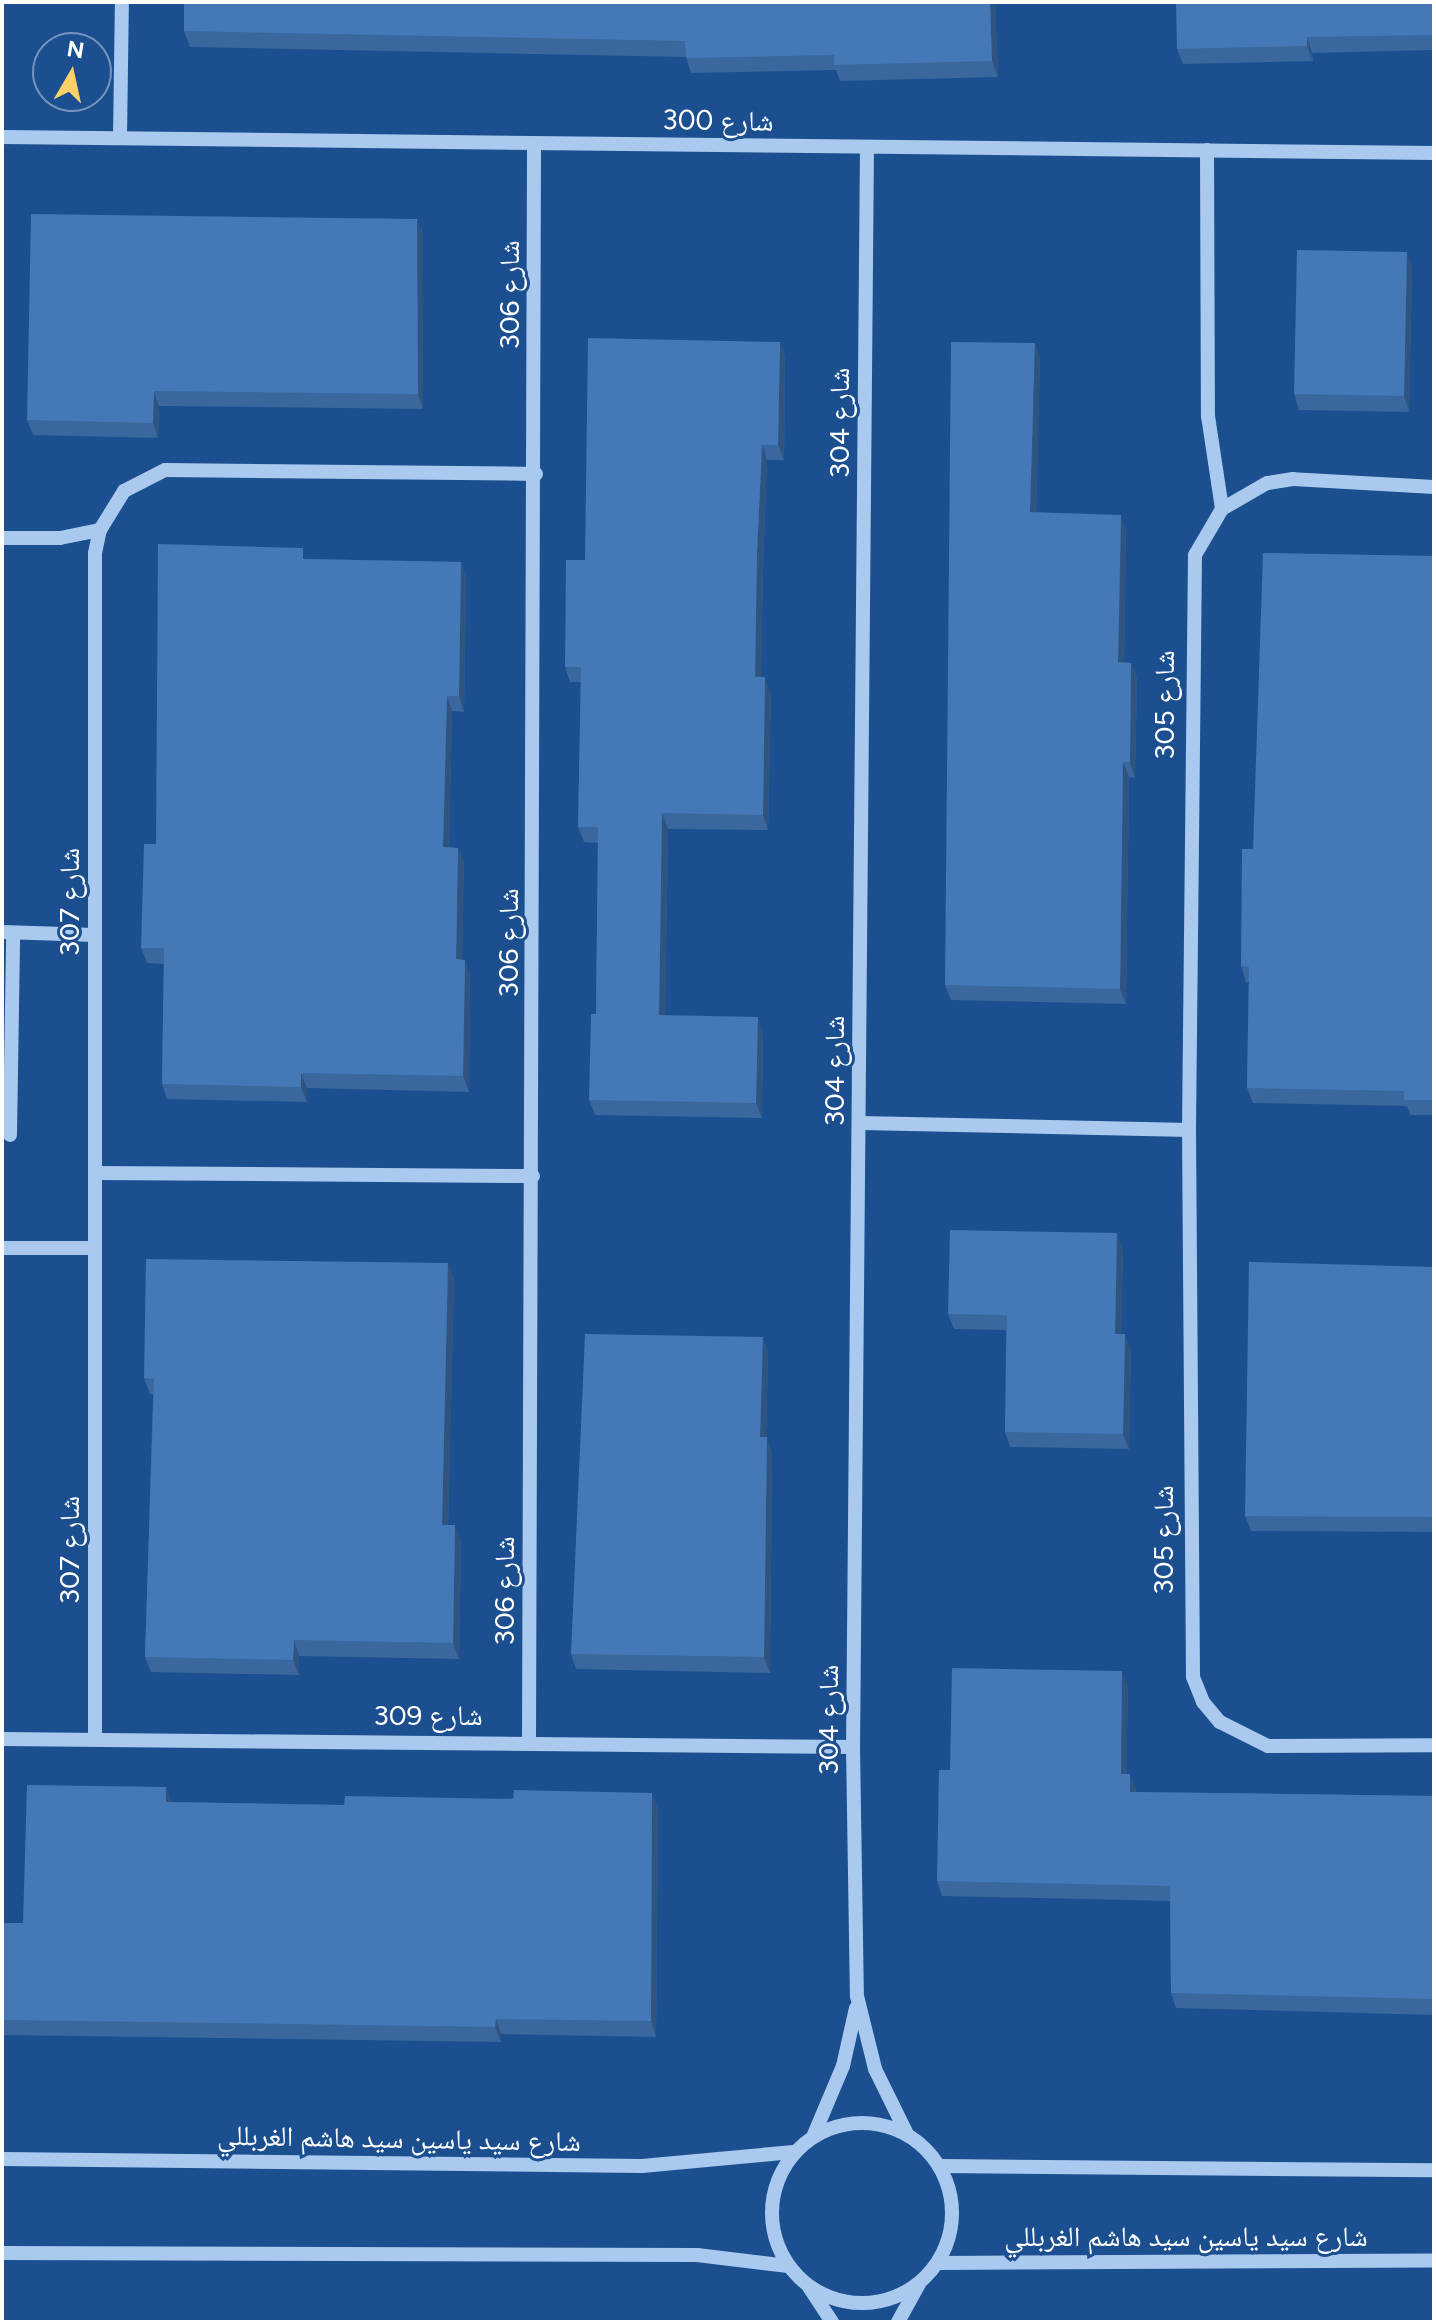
<!DOCTYPE html>
<html>
<head>
<meta charset="utf-8">
<style>
  body { margin:0 }
  #map { position:relative; width:1436px; height:2324px; overflow:hidden; background:#1b4f8f; font-family:Figtree,"Noto Naskh Arabic",sans-serif }
  div>[style] { position:absolute }
  .minor>* { height:14px; margin:-7px; padding:0 7px; transform-origin:7px; border-radius:7px; background:#a9c9ee }
  .minor>.ring { margin:-7px; padding:0; box-sizing:content-box; background:none; border:14px solid #a9c9ee; border-radius:50% }
  .wall>* { inset:0; background:#3a679d }
  .shaded-wall>* { inset:0; background:#305480 }
  .building>* { inset:0; background:#4478b7 }
  span { translate:-50% -50%; white-space:nowrap; text-align:center; line-height:1.15; -webkit-text-stroke:6px #1b4f8f; paint-order:stroke }
  .street-label { font-size:28px; color:#fff }
  .frame { position:absolute; inset:0; border:4px solid #fff; pointer-events:none }
  .north { position:absolute; left:32px; top:32px; width:80px; height:80px; box-sizing:border-box; background:#1b4f8f; border:2px solid #7695bc; border-radius:50%; rotate:9deg; font-size:22px; font-weight:700; line-height:32px; text-align:center; color:#fff }
  .north::after { content:''; display:block; margin:auto; width:28px; height:36px; background:#ffd166; clip-path:polygon(50% 0,100% 100%,50% 72%,0 100%) }
</style>
</head>
<body>
<div id="map">
  <div class="minor">
    <div style="left:2px;top:137px;width:1432px;rotate:0.64deg"></div>
    <div style="left:120px;top:138px;width:136px;rotate:-89.2deg"></div>
    <div style="left:867px;top:147px;width:1600px;rotate:90.5deg"></div>
    <div style="left:853px;top:1747px;width:249px;rotate:89.1deg"></div>
    <div style="left:857px;top:1996px;width:75px;rotate:76.1deg"></div>
    <div style="left:875px;top:2069px;width:72px;rotate:63.8deg"></div>
    <div style="left:1207px;top:150px;width:266px;rotate:89.8deg"></div>
    <div style="left:1208px;top:416px;width:94px;rotate:81.4deg"></div>
    <div style="left:1434px;top:487px;width:141px;rotate:-176.8deg"></div>
    <div style="left:1293px;top:479px;width:26px;rotate:171deg"></div>
    <div style="left:1267px;top:483px;width:52px;rotate:150deg"></div>
    <div style="left:1222px;top:509px;width:53px;rotate:120.4deg"></div>
    <div style="left:1195px;top:555px;width:575px;rotate:90.6deg"></div>
    <div style="left:1189px;top:1130px;width:547px;rotate:89.58deg"></div>
    <div style="left:1193px;top:1677px;width:27px;rotate:68deg"></div>
    <div style="left:1203px;top:1702px;width:26px;rotate:50deg"></div>
    <div style="left:1220px;top:1722px;width:54px;rotate:26.6deg"></div>
    <div style="left:1268px;top:1746px;width:166px;rotate:-0.3deg"></div>
    <div style="left:2px;top:538px;width:58px"></div>
    <div style="left:60px;top:538px;width:41px;rotate:-11.3deg"></div>
    <div style="left:2px;top:932px;width:93px;rotate:1.8deg"></div>
    <div style="left:860px;top:1123px;width:329px;rotate:1.2deg"></div>
    <div style="left:10px;top:1135px;width:202px;rotate:-89.1deg"></div>
    <div style="left:95px;top:1173px;width:438px;rotate:0.4deg"></div>
    <div style="left:2px;top:1248px;width:93px"></div>
    <div style="left:2px;top:1739px;width:851px;rotate:0.54deg"></div>
    <div style="left:95px;top:1739px;width:1186px;rotate:-90deg"></div>
    <div style="left:95px;top:553px;width:24px;rotate:-78deg"></div>
    <div style="left:100px;top:530px;width:46px;rotate:-58.4deg"></div>
    <div style="left:124px;top:491px;width:46px;rotate:-27.1deg"></div>
    <div style="left:165px;top:470px;width:371px;rotate:0.6deg"></div>
    <div style="left:529px;top:1741px;width:1597px;rotate:-89.82deg"></div>
    <div class="ring" style="left:772px;top:2123px;width:166px;height:166px"></div>
    <div style="left:813px;top:2137px;width:77px;rotate:-67.1deg"></div>
    <div style="left:843px;top:2066px;width:59px;rotate:-77.4deg"></div>
    <div style="left:2px;top:2159px;width:640px;rotate:0.63deg"></div>
    <div style="left:642px;top:2166px;width:153px;rotate:-5.3deg"></div>
    <div style="left:940px;top:2166px;width:494px;rotate:0.5deg"></div>
    <div style="left:2px;top:2253px;width:695px;rotate:0.16deg"></div>
    <div style="left:697px;top:2255px;width:92px;rotate:6.9deg"></div>
    <div style="left:938px;top:2263px;width:496px;rotate:-0.3deg"></div>
    <div style="left:809px;top:2287px;width:42px;rotate:56.7deg"></div>
    <div style="left:898px;top:2322px;width:43px;rotate:-61.1deg"></div>
  </div>
  <div class="wall">
    <div style="clip-path:polygon(995px 2px,998px 77px,840px 81px,836px 70px,691px 73px,686px 57px,190px 47px,184px 31px)"></div>
    <div style="clip-path:polygon(1434px 2px,1434px 50px,1312px 53px,1313px 61px,1183px 64px,1177px 49px)"></div>
    <div style="clip-path:polygon(417px 219px,423px 235px,423px 409px,159px 406px,158px 438px,33px 435px,27px 420px)"></div>
    <div style="clip-path:polygon(1412px 267px,1409px 412px,1299px 410px,1294px 394px)"></div>
    <div style="clip-path:polygon(780px 342px,785px 357px,784px 460px,767px 460px,763px 569px,761px 677px,771px 693px,768px 830px,668px 829px,665px 1015px,763px 1032px,762px 1118px,595px 1115px,589px 1100px,596px 1014px,598px 843px,584px 842px,578px 827px,581px 682px,570px 682px,565px 667px,585px 560px)"></div>
    <div style="clip-path:polygon(1040px 358px,1036px 512px,1126px 530px,1124px 662px,1131px 663px,1137px 678px,1135px 778px,1129px 777px,1126px 1004px,951px 1000px,945px 985px)"></div>
    <div style="clip-path:polygon(1434px 556px,1434px 1115px,1410px 1115px,1407px 1106px,1253px 1103px,1247px 1088px,1249px 982px,1246px 982px,1241px 966px,1253px 849px)"></div>
    <div style="clip-path:polygon(307px 559px,461px 562px,466px 578px,464px 712px,452px 711px,449px 847px,458px 848px,464px 863px,462px 960px,470px 975px,469px 1092px,307px 1088px,307px 1102px,167px 1099px,162px 1084px,164px 964px,147px 963px,141px 948px,156px 844px)"></div>
    <div style="clip-path:polygon(1123px 1249px,1121px 1334px,1131px 1349px,1129px 1449px,1010px 1447px,1005px 1432px,1006px 1330px,954px 1329px,948px 1314px)"></div>
    <div style="clip-path:polygon(1434px 1267px,1434px 1532px,1251px 1531px,1245px 1516px)"></div>
    <div style="clip-path:polygon(454px 1278px,448px 1525px,461px 1541px,459px 1659px,299px 1656px,299px 1675px,151px 1672px,145px 1657px,153px 1394px,150px 1394px,144px 1378px)"></div>
    <div style="clip-path:polygon(768px 1352px,766px 1437px,772px 1453px,770px 1673px,576px 1669px,571px 1654px)"></div>
    <div style="clip-path:polygon(1128px 1687px,1126px 1774px,1136px 1789px,1136px 1792px,1434px 1796px,1434px 2015px,1176px 2008px,1171px 1993px,1170px 1901px,942px 1896px,937px 1881px,950px 1770px)"></div>
    <div style="clip-path:polygon(166px 1787px,171px 1802px,344px 1805px,652px 1793px,658px 1809px,656px 2037px,501px 2034px,501px 2042px,2px 2035px,2px 1923px,23px 1923px)"></div>
  </div>
  <div class="shaded-wall">
    <div style="clip-path:polygon(990px 2px,995px 2px,998px 77px,992px 61px)"></div>
    <div style="clip-path:polygon(1307px 37px,1312px 53px,1313px 61px,1307px 46px)"></div>
    <div style="clip-path:polygon(417px 219px,423px 235px,423px 409px,418px 394px)"></div>
    <div style="clip-path:polygon(1407px 252px,1412px 267px,1409px 412px,1404px 396px)"></div>
    <div style="clip-path:polygon(780px 342px,785px 357px,784px 460px,778px 445px)"></div>
    <div style="clip-path:polygon(1035px 343px,1040px 358px,1036px 528px,1030px 512px)"></div>
    <div style="clip-path:polygon(154px 391px,159px 406px,158px 438px,153px 423px)"></div>
    <div style="clip-path:polygon(762px 445px,767px 460px,763px 569px,761px 692px,755px 677px,757px 554px)"></div>
    <div style="clip-path:polygon(1121px 515px,1126px 530px,1124px 678px,1118px 662px)"></div>
    <div style="clip-path:polygon(461px 562px,466px 578px,464px 712px,459px 696px)"></div>
    <div style="clip-path:polygon(1131px 663px,1137px 678px,1135px 778px,1130px 762px)"></div>
    <div style="clip-path:polygon(765px 677px,771px 693px,768px 830px,763px 815px)"></div>
    <div style="clip-path:polygon(447px 696px,452px 711px,449px 863px,443px 847px)"></div>
    <div style="clip-path:polygon(1123px 762px,1129px 777px,1126px 1004px,1120px 989px)"></div>
    <div style="clip-path:polygon(662px 813px,668px 829px,665px 1031px,659px 1015px)"></div>
    <div style="clip-path:polygon(458px 848px,464px 863px,462px 975px,456px 959px)"></div>
    <div style="clip-path:polygon(465px 960px,470px 975px,469px 1092px,463px 1076px)"></div>
    <div style="clip-path:polygon(758px 1017px,763px 1032px,762px 1118px,756px 1103px)"></div>
    <div style="clip-path:polygon(301px 1073px,307px 1088px,307px 1102px,301px 1087px)"></div>
    <div style="clip-path:polygon(1117px 1233px,1123px 1249px,1121px 1349px,1115px 1334px)"></div>
    <div style="clip-path:polygon(448px 1263px,454px 1278px,448px 1540px,442px 1525px)"></div>
    <div style="clip-path:polygon(1125px 1334px,1131px 1349px,1129px 1449px,1123px 1434px)"></div>
    <div style="clip-path:polygon(763px 1337px,768px 1352px,766px 1453px,760px 1437px)"></div>
    <div style="clip-path:polygon(767px 1437px,772px 1453px,770px 1673px,764px 1657px)"></div>
    <div style="clip-path:polygon(455px 1525px,461px 1541px,459px 1659px,453px 1643px)"></div>
    <div style="clip-path:polygon(294px 1640px,299px 1656px,299px 1675px,293px 1660px)"></div>
    <div style="clip-path:polygon(1122px 1671px,1128px 1687px,1126px 1789px,1121px 1774px)"></div>
    <div style="clip-path:polygon(1130px 1774px,1136px 1789px,1135px 1808px,1130px 1792px)"></div>
    <div style="clip-path:polygon(166px 1787px,172px 1803px,166px 1802px)"></div>
    <div style="clip-path:polygon(652px 1793px,658px 1809px,656px 2037px,651px 2021px)"></div>
    <div style="clip-path:polygon(496px 2019px,501px 2034px,501px 2042px,495px 2027px)"></div>
  </div>
  <div class="building">
    <div style="clip-path:polygon(184px 2px,990px 2px,992px 61px,834px 65px,834px 55px,686px 58px,685px 41px,184px 31px)"></div>
    <div style="clip-path:polygon(1176px 2px,1434px 2px,1434px 35px,1307px 37px,1307px 46px,1177px 49px)"></div>
    <div style="clip-path:polygon(31px 214px,417px 219px,418px 394px,154px 391px,153px 423px,27px 420px)"></div>
    <div style="clip-path:polygon(1297px 250px,1407px 252px,1404px 396px,1294px 394px)"></div>
    <div style="clip-path:polygon(588px 338px,780px 342px,778px 445px,762px 445px,757px 554px,755px 677px,765px 677px,763px 815px,662px 813px,659px 1015px,758px 1017px,756px 1103px,589px 1100px,591px 1014px,596px 1014px,598px 827px,578px 827px,581px 667px,565px 667px,566px 560px,585px 560px)"></div>
    <div style="clip-path:polygon(951px 342px,1035px 343px,1030px 512px,1121px 515px,1118px 662px,1131px 663px,1130px 762px,1123px 762px,1120px 989px,945px 985px)"></div>
    <div style="clip-path:polygon(158px 544px,303px 548px,303px 559px,461px 562px,459px 696px,447px 696px,443px 847px,458px 848px,456px 959px,465px 960px,463px 1076px,301px 1073px,301px 1087px,162px 1084px,164px 948px,141px 948px,144px 844px,156px 844px)"></div>
    <div style="clip-path:polygon(1263px 553px,1434px 556px,1434px 1100px,1404px 1100px,1404px 1091px,1247px 1088px,1249px 967px,1241px 966px,1242px 849px,1253px 849px)"></div>
    <div style="clip-path:polygon(950px 1230px,1117px 1233px,1115px 1334px,1125px 1334px,1123px 1434px,1005px 1432px,1007px 1315px,948px 1314px)"></div>
    <div style="clip-path:polygon(146px 1259px,448px 1263px,442px 1525px,455px 1525px,453px 1643px,294px 1640px,293px 1660px,145px 1657px,154px 1379px,144px 1378px)"></div>
    <div style="clip-path:polygon(1249px 1262px,1434px 1267px,1434px 1517px,1245px 1516px)"></div>
    <div style="clip-path:polygon(585px 1334px,763px 1337px,760px 1437px,767px 1437px,764px 1657px,571px 1654px)"></div>
    <div style="clip-path:polygon(952px 1668px,1122px 1671px,1121px 1774px,1130px 1774px,1130px 1792px,1434px 1796px,1434px 1999px,1171px 1993px,1170px 1886px,937px 1881px,939px 1770px,950px 1770px)"></div>
    <div style="clip-path:polygon(27px 1785px,166px 1787px,166px 1802px,344px 1805px,345px 1796px,513px 1799px,514px 1790px,652px 1793px,651px 2021px,496px 2019px,495px 2027px,2px 2020px,2px 1923px,23px 1923px)"></div>
  </div>
  <div class="street-label">
    <span style="left:718px;top:120px;rotate:1deg">شارع 300</span>
    <span style="left:509px;top:295px;rotate:-90deg">شارع 306</span>
    <span style="left:839px;top:423px;rotate:-90deg">شارع 304</span>
    <span style="left:1164px;top:705px;rotate:-90deg">شارع 305</span>
    <span style="left:69px;top:902px;rotate:-90deg">شارع 307</span>
    <span style="left:508px;top:943px;rotate:-90deg">شارع 306</span>
    <span style="left:834px;top:1071px;rotate:-90deg">شارع 304</span>
    <span style="left:1163px;top:1540px;rotate:-90deg">شارع 305</span>
    <span style="left:69px;top:1550px;rotate:-90deg">شارع 307</span>
    <span style="left:504px;top:1591px;rotate:-90deg">شارع 306</span>
    <span style="left:428px;top:1715px">شارع 309</span>
    <span style="left:828px;top:1720px;rotate:-90deg">شارع 304</span>
    <span style="left:399px;top:2138px;rotate:1deg">شارع سيد ياسين سيد هاشم الغربللي</span>
    <span style="left:1186px;top:2236px">شارع سيد ياسين سيد هاشم الغربللي</span>
  </div>
  <div class="frame"></div>
  <div class="north">N</div>
</div>
</body>
</html>
